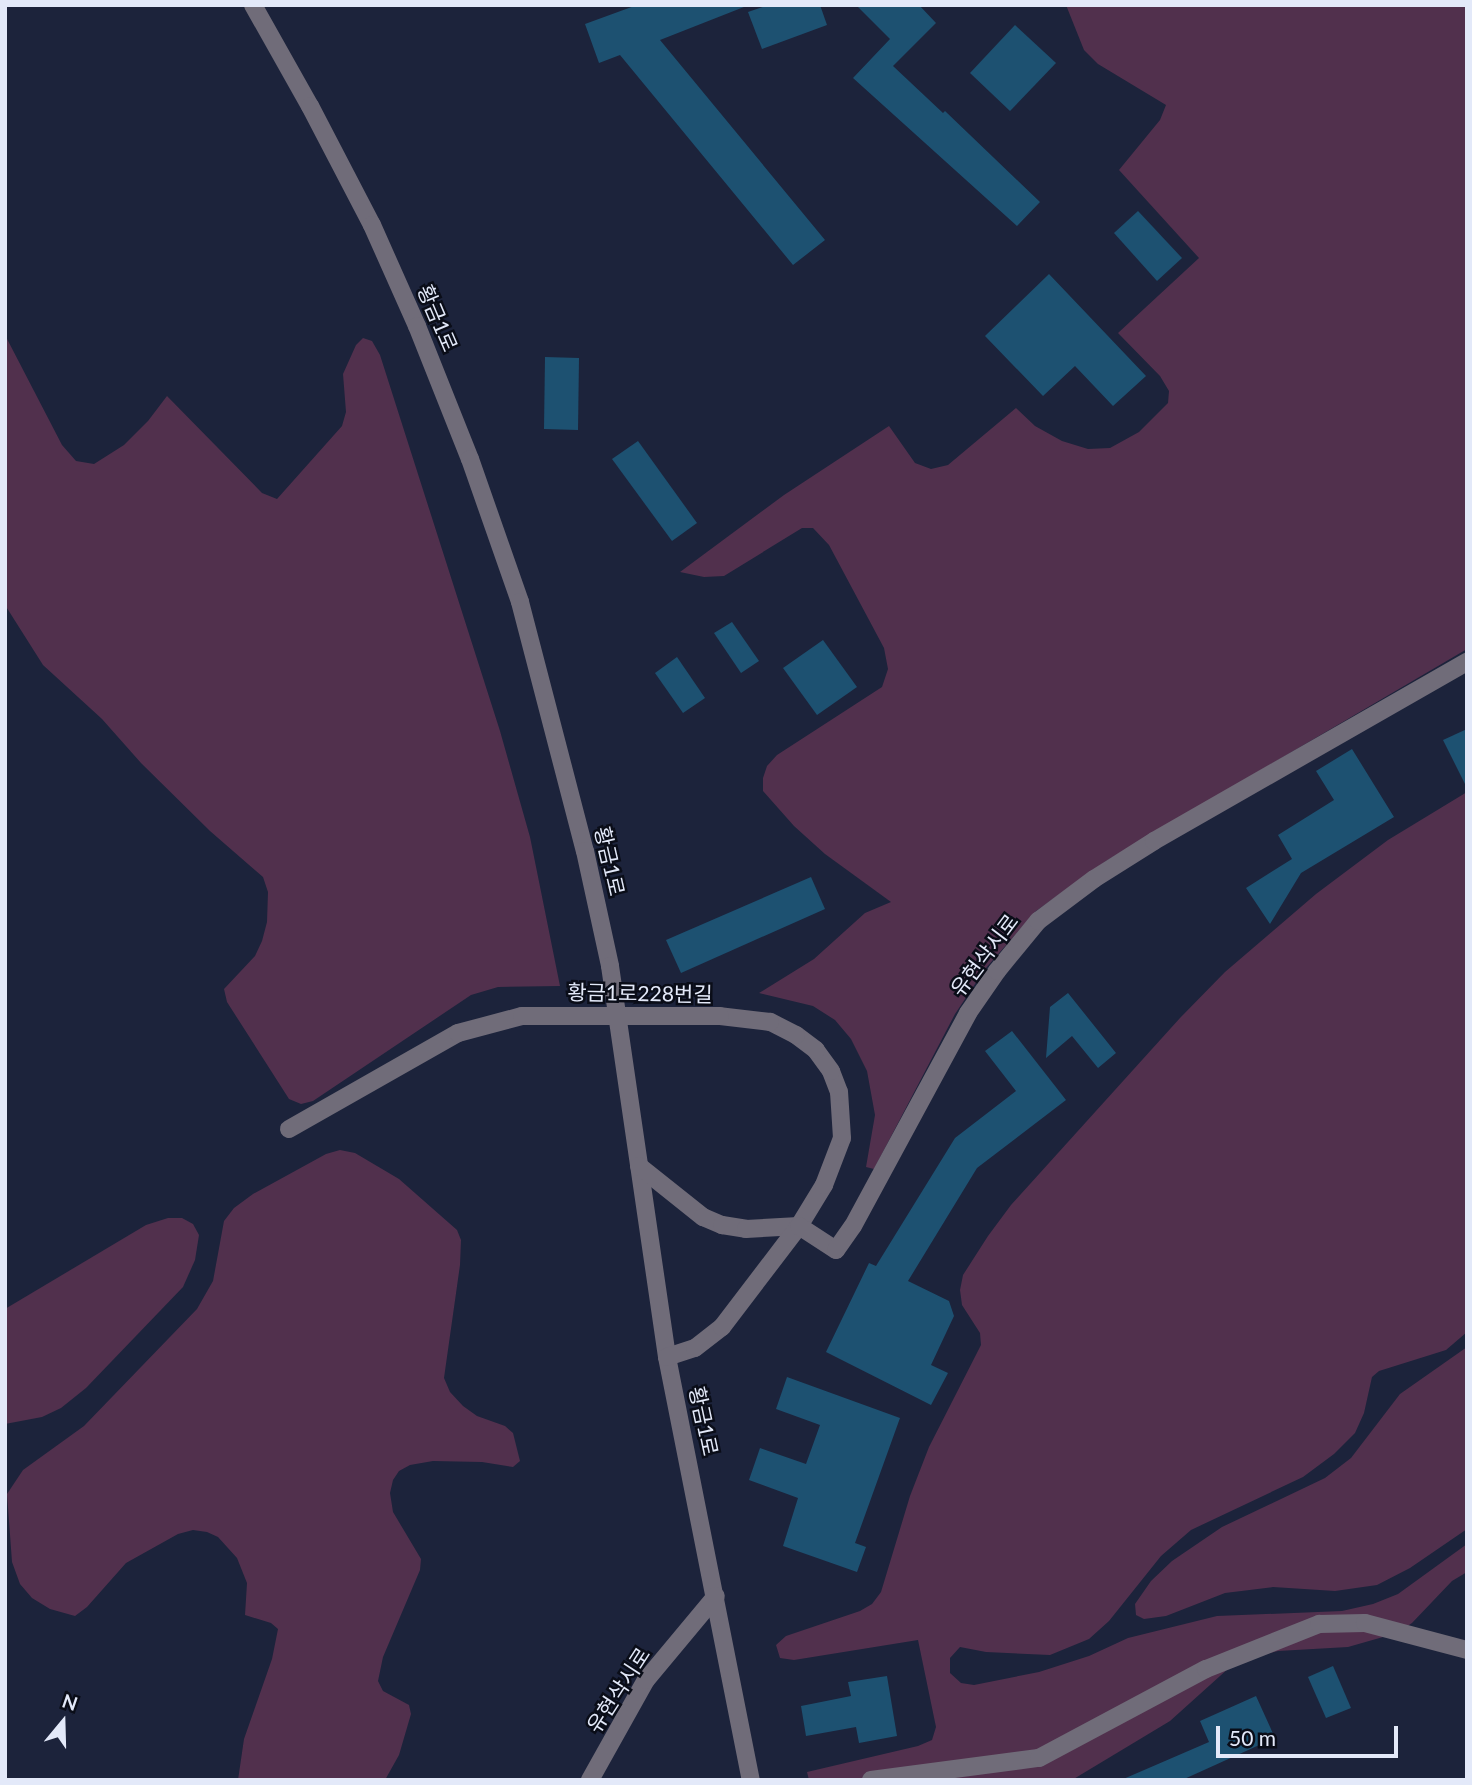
<!DOCTYPE html>
<html>
<head>
<meta charset="utf-8">
<style>
  body { margin:0 }
  #map { position:relative; width:1472px; height:1785px; overflow:hidden; background:#1c233b; font-family:Lato,"Noto Sans KR",sans-serif }
  div>[style] { position:absolute }
  .green>* { inset:0; background:#51304d }
  .building>* { inset:0; background:#1d5171 }
  .minor>* { height:18px; margin:-9px; padding:0 9px; transform-origin:9px; border-radius:9px; background:#706c79 }
  .minor-bridge>* { height:18px; margin:-9px; padding:0 9px; transform-origin:9px; border-radius:9px; background:#706c79 }
  span { translate:-50% -50%; white-space:nowrap; text-align:center; line-height:1.15; -webkit-text-stroke:5px #0a0d18; paint-order:stroke }
  .street-label { font-size:21px; color:#e3e9f9 }
  .frame { position:absolute; inset:0; border:7px solid #e3e9f9; pointer-events:none }
  .north { position:absolute; left:28px; top:1687px; width:70px; height:70px; -webkit-text-stroke:5px #0a0d18; paint-order:stroke; rotate:19deg; font-size:19px; font-weight:700; line-height:28px; text-align:center; color:#e3e9f9 }
  .north::after { content:''; display:block; margin:auto; width:24px; height:32px; background:#e3e9f9; clip-path:polygon(50% 0,100% 100%,50% 72%,0 100%) }
  .scale { position:absolute; left:1216px; top:1726px; width:182px; height:32px; box-sizing:border-box; border:4px solid #e3e9f9; border-top:0; padding-left:9px; font-size:21px; line-height:24px; white-space:nowrap; color:#e3e9f9; -webkit-text-stroke:5px #0a0d18; paint-order:stroke }
</style>
</head>
<body>
<div id="map">
  <div class="green">
    <div style="clip-path:polygon(1066px 5px,1467px 5px,1467px 649px,1106px 861px,1036px 911px,985px 969px,955px 1014px,874px 1169px,866px 1167px,875px 1115px,867px 1071px,851px 1039px,835px 1020px,813px 1006px,759px 993px,814px 959px,865px 913px,891px 902px,825px 854px,794px 826px,763px 791px,763px 778px,767px 766px,777px 755px,882px 687px,888px 669px,884px 648px,829px 545px,813px 528px,802px 528px,724px 576px,704px 577px,680px 572px,784px 495px,889px 426px,915px 463px,931px 469px,948px 465px,1016px 408px,1035px 426px,1062px 441px,1088px 449px,1110px 448px,1139px 432px,1168px 403px,1169px 391px,1160px 376px,1118px 333px,1199px 258px,1119px 170px,1160px 120px,1166px 105px,1098px 64px,1084px 50px)"></div>
    <div style="clip-path:polygon(5px 335px,62px 445px,76px 461px,94px 464px,124px 445px,148px 421px,167px 396px,262px 493px,277px 499px,342px 426px,346px 412px,343px 374px,356px 345px,363px 338px,372px 341px,380px 355px,500px 731px,530px 837px,560px 986px,498px 987px,471px 995px,313px 1101px,301px 1104px,289px 1099px,227px 1002px,224px 989px,255px 956px,262px 941px,267px 922px,268px 892px,263px 877px,210px 831px,141px 763px,102px 719px,43px 665px,5px 605px)"></div>
    <div style="clip-path:polygon(1467px 792px,1467px 1332px,1446px 1350px,1379px 1371px,1372px 1377px,1364px 1413px,1355px 1433px,1334px 1454px,1303px 1477px,1191px 1530px,1161px 1556px,1109px 1621px,1089px 1639px,1050px 1655px,986px 1652px,960px 1647px,950px 1658px,950px 1673px,961px 1683px,974px 1685px,1039px 1672px,1089px 1656px,1128px 1638px,1217px 1616px,1342px 1611px,1373px 1604px,1398px 1594px,1467px 1544px,1467px 1572px,1452px 1581px,1412px 1623px,1397px 1633px,1348px 1647px,1278px 1651px,1249px 1658px,1230px 1667px,1170px 1721px,1072px 1780px,809px 1780px,807px 1772px,918px 1746px,932px 1740px,936px 1727px,918px 1640px,794px 1660px,780px 1658px,776px 1645px,786px 1636px,860px 1611px,872px 1604px,881px 1592px,910px 1496px,929px 1447px,981px 1345px,980px 1333px,962px 1305px,960px 1290px,963px 1275px,988px 1236px,1011px 1205px,1180px 1018px,1225px 972px,1316px 894px,1388px 840px)"></div>
    <div style="clip-path:polygon(340px 1150px,355px 1153px,399px 1179px,457px 1230px,461px 1240px,460px 1265px,444px 1378px,450px 1392px,463px 1406px,477px 1416px,505px 1426px,513px 1433px,520px 1461px,513px 1467px,482px 1462px,433px 1461px,410px 1465px,399px 1471px,393px 1480px,390px 1493px,393px 1512px,421px 1559px,420px 1570px,383px 1657px,378px 1681px,383px 1691px,409px 1705px,411px 1714px,399px 1755px,385px 1780px,238px 1780px,244px 1739px,272px 1659px,278px 1629px,271px 1623px,245px 1615px,247px 1583px,237px 1558px,218px 1537px,207px 1532px,193px 1530px,178px 1534px,126px 1563px,87px 1607px,75px 1616px,50px 1609px,32px 1598px,20px 1584px,12px 1562px,7px 1494px,23px 1470px,84px 1426px,197px 1309px,213px 1281px,224px 1221px,234px 1208px,253px 1194px,326px 1154px)"></div>
    <div style="clip-path:polygon(168px 1218px,182px 1218px,193px 1224px,199px 1235px,195px 1260px,183px 1287px,86px 1388px,61px 1408px,42px 1417px,5px 1424px,5px 1309px,146px 1225px)"></div>
    <div style="clip-path:polygon(1467px 1347px,1467px 1529px,1410px 1568px,1377px 1585px,1335px 1591px,1273px 1587px,1225px 1593px,1166px 1616px,1144px 1619px,1136px 1615px,1135px 1604px,1151px 1581px,1172px 1561px,1222px 1527px,1325px 1478px,1351px 1458px,1400px 1394px)"></div>
  </div>
  <div class="building">
    <div style="clip-path:polygon(637px 5px,749px 5px,660px 40px,825px 240px,793px 265px,620px 55px,599px 63px,585px 24px)"></div>
    <div style="clip-path:polygon(768px 5px,820px 5px,827px 25px,762px 49px,748px 12px)"></div>
    <div style="clip-path:polygon(856px 5px,919px 5px,936px 23px,893px 66px,943px 113px,945px 111px,1040px 202px,1017px 226px,853px 78px,890px 39px)"></div>
    <div style="clip-path:polygon(1015px 25px,1056px 63px,1010px 111px,970px 73px)"></div>
    <div style="clip-path:polygon(1138px 211px,1182px 258px,1157px 281px,1114px 233px)"></div>
    <div style="clip-path:polygon(1049px 274px,1146px 376px,1113px 406px,1075px 366px,1043px 396px,985px 336px)"></div>
    <div style="clip-path:polygon(545px 357px,579px 358px,578px 430px,544px 429px)"></div>
    <div style="clip-path:polygon(638px 441px,697px 523px,672px 541px,612px 459px)"></div>
    <div style="clip-path:polygon(732px 622px,759px 661px,741px 673px,714px 633px)"></div>
    <div style="clip-path:polygon(823px 640px,857px 687px,817px 715px,783px 668px)"></div>
    <div style="clip-path:polygon(677px 657px,705px 698px,683px 713px,655px 673px)"></div>
    <div style="clip-path:polygon(1467px 729px,1467px 788px,1443px 740px)"></div>
    <div style="clip-path:polygon(1352px 749px,1394px 817px,1301px 873px,1270px 924px,1246px 888px,1292px 859px,1278px 835px,1334px 800px,1316px 771px)"></div>
    <div style="clip-path:polygon(811px 877px,825px 909px,681px 973px,666px 940px)"></div>
    <div style="clip-path:polygon(1068px 993px,1116px 1053px,1098px 1068px,1072px 1036px,1046px 1058px,1050px 1007px)"></div>
    <div style="clip-path:polygon(1012px 1031px,1066px 1100px,977px 1168px,908px 1281px,949px 1301px,954px 1316px,931px 1365px,948px 1373px,931px 1405px,826px 1352px,869px 1263px,876px 1266px,955px 1138px,1016px 1091px,985px 1051px)"></div>
    <div style="clip-path:polygon(787px 1377px,900px 1418px,855px 1543px,866px 1547px,857px 1572px,783px 1546px,798px 1498px,749px 1480px,760px 1448px,806px 1464px,820px 1425px,776px 1409px)"></div>
    <div style="clip-path:polygon(1333px 1666px,1351px 1708px,1326px 1718px,1308px 1677px)"></div>
    <div style="clip-path:polygon(887px 1676px,897px 1736px,859px 1743px,856px 1727px,806px 1736px,801px 1706px,851px 1696px,848px 1682px)"></div>
    <div style="clip-path:polygon(1256px 1696px,1275px 1738px,1182px 1780px,1121px 1780px,1209px 1742px,1200px 1721px)"></div>
  </div>
  <div class="minor">
    <div style="left:253px;top:5px;width:116px;rotate:60.6deg"></div>
    <div style="left:310px;top:106px;width:134px;rotate:62.5deg"></div>
    <div style="left:372px;top:225px;width:111px;rotate:66deg"></div>
    <div style="left:417px;top:326px;width:143px;rotate:68.3deg"></div>
    <div style="left:470px;top:459px;width:151px;rotate:70.7deg"></div>
    <div style="left:520px;top:602px;width:257px;rotate:75.4deg"></div>
    <div style="left:585px;top:851px;width:118px;rotate:77.7deg"></div>
    <div style="left:610px;top:966px;width:395px;rotate:81.7deg"></div>
    <div style="left:667px;top:1357px;width:431px;rotate:78.8deg"></div>
    <div style="left:289px;top:1129px;width:194px;rotate:-29.6deg"></div>
    <div style="left:639px;top:1166px;width:82px;rotate:38.6deg"></div>
    <div style="left:703px;top:1217px;width:21px;rotate:23deg"></div>
    <div style="left:722px;top:1225px;width:24px;rotate:9deg"></div>
    <div style="left:746px;top:1229px;width:53px;rotate:-3.2deg"></div>
    <div style="left:799px;top:1226px;width:48px;rotate:-58.6deg"></div>
    <div style="left:824px;top:1185px;width:50px;rotate:-69deg"></div>
    <div style="left:842px;top:1138px;width:46px;rotate:-93.7deg"></div>
    <div style="left:839px;top:1092px;width:22px;rotate:-111deg"></div>
    <div style="left:831px;top:1071px;width:26px;rotate:-126deg"></div>
    <div style="left:816px;top:1050px;width:25px;rotate:-143deg"></div>
    <div style="left:796px;top:1035px;width:29px;rotate:-153deg"></div>
    <div style="left:770px;top:1022px;width:50px;rotate:-173.2deg"></div>
    <div style="left:667px;top:1357px;width:29px;rotate:-18deg"></div>
    <div style="left:695px;top:1348px;width:34px;rotate:-38deg"></div>
    <div style="left:722px;top:1327px;width:127px;rotate:-52.7deg"></div>
    <div style="left:799px;top:1226px;width:44px;rotate:33deg"></div>
    <div style="left:836px;top:1250px;width:29px;rotate:-55deg"></div>
    <div style="left:853px;top:1226px;width:242px;rotate:-61.6deg"></div>
    <div style="left:968px;top:1013px;width:51px;rotate:-55.4deg"></div>
    <div style="left:997px;top:971px;width:65px;rotate:-50.6deg"></div>
    <div style="left:1038px;top:921px;width:70px;rotate:-36.9deg"></div>
    <div style="left:1094px;top:879px;width:71px;rotate:-32.3deg"></div>
    <div style="left:1154px;top:841px;width:361px;rotate:-29.8deg"></div>
    <div style="left:590px;top:1780px;width:115px;rotate:-60.8deg"></div>
    <div style="left:646px;top:1680px;width:109px;rotate:-50.2deg"></div>
    <div style="left:871px;top:1780px;width:169px;rotate:-7.5deg"></div>
    <div style="left:1039px;top:1758px;width:189px;rotate:-28.1deg"></div>
    <div style="left:1206px;top:1669px;width:122px;rotate:-21.7deg"></div>
    <div style="left:1319px;top:1624px;width:46px;rotate:-1.2deg"></div>
    <div style="left:1365px;top:1623px;width:106px;rotate:14.8deg"></div>
  </div>
  <div class="minor-bridge">
    <div style="left:458px;top:1033px;width:66px;rotate:-14.9deg"></div>
    <div style="left:522px;top:1016px;width:198px"></div>
  </div>
  <div class="street-label">
    <span style="left:438px;top:318px;rotate:67deg">황금1로</span>
    <span style="left:610px;top:861px;rotate:77deg">황금1로</span>
    <span style="left:984px;top:955px;rotate:-53deg">유현삭시로</span>
    <span style="left:640px;top:993px;rotate:1deg">황금1로228번길</span>
    <span style="left:704px;top:1421px;rotate:78deg">황금1로</span>
    <span style="left:618px;top:1690px;rotate:-57deg">유현삭시로</span>
  </div>
  <div class="frame"></div>
  <div class="north">N</div>
  <div class="scale">50 m</div>
</div>
</body>
</html>
